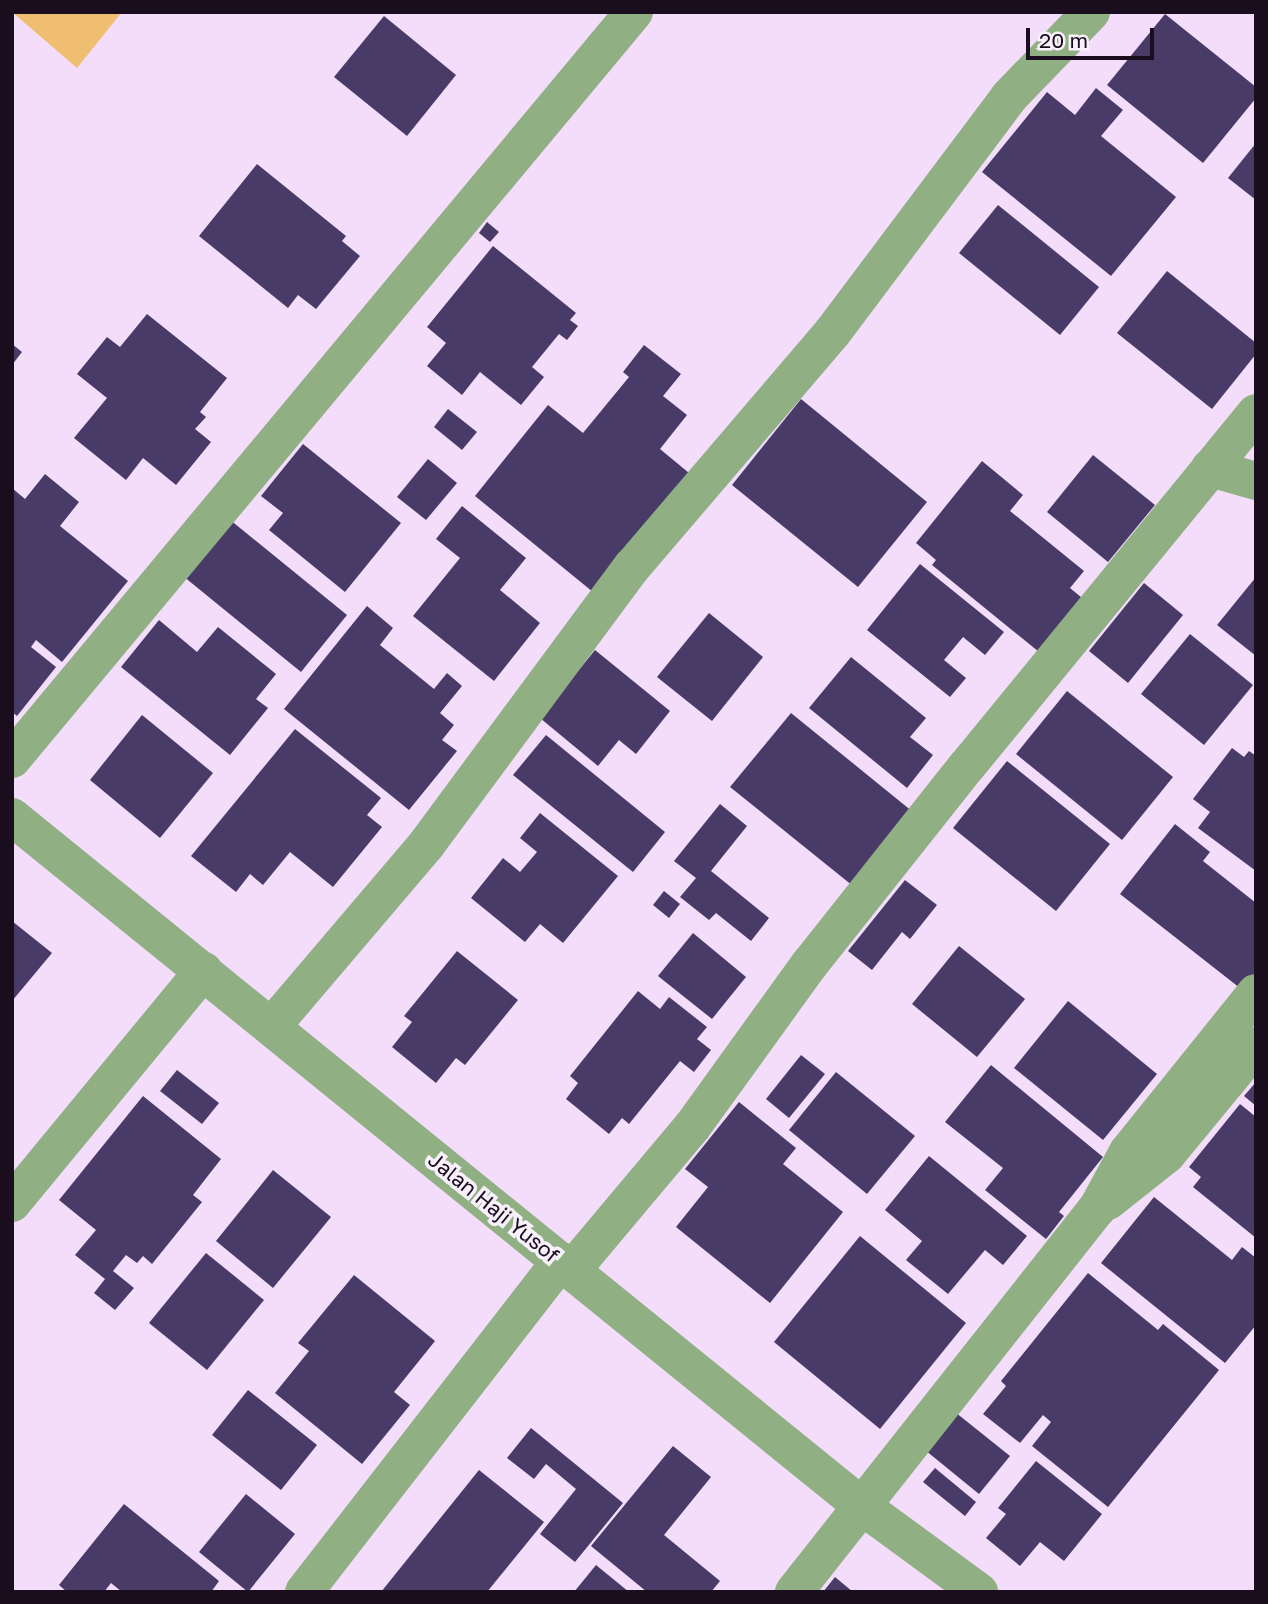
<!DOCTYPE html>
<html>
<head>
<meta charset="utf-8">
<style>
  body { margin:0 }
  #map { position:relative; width:1268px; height:1604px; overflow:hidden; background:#f3ddfb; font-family:"Golos Text",sans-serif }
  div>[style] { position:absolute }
  .green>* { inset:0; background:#f0be70 }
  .building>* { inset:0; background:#493b68 }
  .minor>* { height:38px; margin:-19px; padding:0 19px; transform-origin:19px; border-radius:19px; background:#90b084 }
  span { translate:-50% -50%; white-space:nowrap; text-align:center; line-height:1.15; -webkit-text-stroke:7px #f8f0fa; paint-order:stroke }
  .street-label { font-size:21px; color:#190d1e }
  .frame { position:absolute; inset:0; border:14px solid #190d1e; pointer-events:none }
  .scale { position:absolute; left:1026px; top:28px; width:128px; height:32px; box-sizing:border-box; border:4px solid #190d1e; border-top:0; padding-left:9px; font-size:21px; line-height:24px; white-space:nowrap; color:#190d1e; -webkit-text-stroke:5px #f8f0fa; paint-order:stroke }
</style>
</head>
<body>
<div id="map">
  <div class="green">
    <div style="clip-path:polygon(12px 12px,122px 12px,77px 68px)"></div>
  </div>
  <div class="building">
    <div style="clip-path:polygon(1165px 14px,1256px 87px,1256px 98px,1203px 163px,1107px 85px)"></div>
    <div style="clip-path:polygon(384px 16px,456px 75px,407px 136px,334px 77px)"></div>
    <div style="clip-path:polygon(1096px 88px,1123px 110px,1101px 136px,1176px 197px,1111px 276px,982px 172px,1047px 92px,1075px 115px)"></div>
    <div style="clip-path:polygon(1256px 143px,1256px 200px,1228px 178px)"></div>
    <div style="clip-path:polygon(257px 164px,346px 236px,342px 241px,360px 256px,316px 309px,298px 295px,288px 308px,199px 236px)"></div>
    <div style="clip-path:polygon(998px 205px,1099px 287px,1060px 335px,959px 253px)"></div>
    <div style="clip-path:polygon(487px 222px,499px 232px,490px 242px,479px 233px)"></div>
    <div style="clip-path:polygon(493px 246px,576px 313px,570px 320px,578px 326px,567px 340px,559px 334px,532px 367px,544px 377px,521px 405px,480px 372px,462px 395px,427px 366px,446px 343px,427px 327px)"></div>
    <div style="clip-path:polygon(1167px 271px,1256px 343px,1256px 354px,1212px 409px,1117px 333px)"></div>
    <div style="clip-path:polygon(147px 314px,227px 378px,200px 412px,206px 417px,195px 429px,211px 442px,176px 485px,143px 458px,126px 480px,74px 438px,107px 398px,77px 374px,107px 337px,120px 347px)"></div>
    <div style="clip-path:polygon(12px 344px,22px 352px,12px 365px)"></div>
    <div style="clip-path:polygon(644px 345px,681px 374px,663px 396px,687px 415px,660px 449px,689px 473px,593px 592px,475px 496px,548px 405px,583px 433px,629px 377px,623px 372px)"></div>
    <div style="clip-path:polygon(801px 399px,927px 502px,858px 587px,732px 485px)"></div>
    <div style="clip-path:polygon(448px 409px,477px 432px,462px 450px,434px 427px)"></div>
    <div style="clip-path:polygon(303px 444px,401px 523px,345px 592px,269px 530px,283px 513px,261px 496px)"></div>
    <div style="clip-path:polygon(1093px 455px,1155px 505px,1108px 562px,1047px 512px)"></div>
    <div style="clip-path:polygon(428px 459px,457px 483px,426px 520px,397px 497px)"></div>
    <div style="clip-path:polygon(982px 461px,1023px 495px,1010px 511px,1084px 571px,1070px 588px,1087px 602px,1044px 656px,932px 565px,936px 560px,916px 543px)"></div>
    <div style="clip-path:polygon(45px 474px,79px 502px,60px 526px,128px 581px,62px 662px,36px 640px,31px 647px,56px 667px,17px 716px,12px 712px,12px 488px,25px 499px)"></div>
    <div style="clip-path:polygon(462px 506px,526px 558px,500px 590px,540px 623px,494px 681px,413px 616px,460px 558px,436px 539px)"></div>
    <div style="clip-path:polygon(229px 519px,347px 615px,301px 672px,183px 576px)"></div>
    <div style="clip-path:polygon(920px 564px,1004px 632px,985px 655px,963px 637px,944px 660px,966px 678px,950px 697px,867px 630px)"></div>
    <div style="clip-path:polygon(1256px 577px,1256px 656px,1217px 625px)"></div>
    <div style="clip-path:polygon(1144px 583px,1183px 615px,1128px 683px,1089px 651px)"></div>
    <div style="clip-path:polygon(367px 606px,393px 628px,380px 645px,434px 689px,447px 673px,462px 686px,440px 713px,454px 725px,442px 740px,457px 751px,409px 810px,284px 709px)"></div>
    <div style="clip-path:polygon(709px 613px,763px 657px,712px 721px,657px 677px)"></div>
    <div style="clip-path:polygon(159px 620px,197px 652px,218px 627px,276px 674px,256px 699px,268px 708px,230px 755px,121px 667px)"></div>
    <div style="clip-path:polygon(1190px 634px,1253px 685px,1204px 745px,1141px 694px)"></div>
    <div style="clip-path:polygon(595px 650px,670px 711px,636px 754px,619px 740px,598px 766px,540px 718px)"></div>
    <div style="clip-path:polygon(851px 657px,926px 718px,910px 737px,933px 755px,907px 788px,809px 708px)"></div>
    <div style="clip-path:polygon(1067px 691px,1173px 777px,1122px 840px,1016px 754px)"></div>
    <div style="clip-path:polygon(791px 713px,913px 812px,853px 886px,730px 787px)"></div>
    <div style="clip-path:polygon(142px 715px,213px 773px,160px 838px,90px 780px)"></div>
    <div style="clip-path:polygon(295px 729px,381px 798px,367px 815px,382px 827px,333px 887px,290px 852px,263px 885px,250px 874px,236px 892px,191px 856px)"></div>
    <div style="clip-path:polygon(546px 735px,665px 832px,633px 872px,513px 775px)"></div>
    <div style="clip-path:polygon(1232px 748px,1244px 757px,1249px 751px,1256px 756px,1256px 871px,1198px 828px,1210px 812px,1193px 799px)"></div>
    <div style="clip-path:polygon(1007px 761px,1110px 844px,1056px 911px,953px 828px)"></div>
    <div style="clip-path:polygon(720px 804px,747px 826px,711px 871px,769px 918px,751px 941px,716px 913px,709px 920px,680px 897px,696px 878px,674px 861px)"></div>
    <div style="clip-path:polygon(540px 813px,618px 876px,563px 943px,540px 924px,525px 942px,471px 898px,503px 858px,520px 872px,537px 852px,520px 838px)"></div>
    <div style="clip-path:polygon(1175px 824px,1210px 852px,1203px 861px,1256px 903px,1256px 979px,1245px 992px,1120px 894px)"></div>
    <div style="clip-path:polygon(905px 880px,937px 905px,910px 939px,902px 932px,872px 970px,848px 951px)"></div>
    <div style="clip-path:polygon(664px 891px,680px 904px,669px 918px,653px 905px)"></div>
    <div style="clip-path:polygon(12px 921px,52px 953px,12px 1001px)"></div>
    <div style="clip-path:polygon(693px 933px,746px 977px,712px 1019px,658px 976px)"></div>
    <div style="clip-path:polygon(959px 946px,1025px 999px,977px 1057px,912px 1004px)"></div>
    <div style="clip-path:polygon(457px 951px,518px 1000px,465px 1065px,456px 1058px,436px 1083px,392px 1047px,412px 1022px,404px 1016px)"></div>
    <div style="clip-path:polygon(638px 991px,660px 1009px,669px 997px,707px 1027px,697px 1039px,711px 1050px,694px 1072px,680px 1061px,629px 1124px,622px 1118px,609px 1134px,566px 1099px,578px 1083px,570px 1076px)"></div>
    <div style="clip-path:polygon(1068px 1001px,1157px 1074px,1103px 1140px,1014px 1068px)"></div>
    <div style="clip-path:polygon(801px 1055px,825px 1074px,789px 1118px,766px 1099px)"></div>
    <div style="clip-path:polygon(991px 1065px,1103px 1157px,1059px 1212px,1064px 1216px,1046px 1239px,985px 1190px,1003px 1168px,945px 1122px)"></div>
    <div style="clip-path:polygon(177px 1070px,219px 1103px,202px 1124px,160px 1091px)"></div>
    <div style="clip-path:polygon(836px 1072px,915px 1136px,867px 1194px,789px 1130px)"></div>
    <div style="clip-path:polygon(1256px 1082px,1256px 1106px,1244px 1096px)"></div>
    <div style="clip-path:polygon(143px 1096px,221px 1159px,193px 1195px,202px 1202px,152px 1264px,143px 1256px,137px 1263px,126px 1255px,113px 1271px,134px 1288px,115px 1310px,94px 1293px,105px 1279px,75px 1255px,96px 1230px,59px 1200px)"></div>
    <div style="clip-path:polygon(739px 1102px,796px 1148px,783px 1164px,843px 1212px,770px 1303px,676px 1227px,708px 1187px,685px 1169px)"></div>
    <div style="clip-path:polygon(1240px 1104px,1256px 1117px,1256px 1238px,1193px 1187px,1201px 1177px,1189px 1167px)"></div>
    <div style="clip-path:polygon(929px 1156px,1027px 1236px,1003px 1265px,985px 1250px,948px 1294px,906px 1260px,922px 1241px,885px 1210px)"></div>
    <div style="clip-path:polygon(273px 1170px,331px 1217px,273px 1288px,216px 1241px)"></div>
    <div style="clip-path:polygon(1154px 1197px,1232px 1260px,1242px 1247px,1256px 1258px,1256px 1325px,1225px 1363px,1101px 1263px)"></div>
    <div style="clip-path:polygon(860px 1236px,966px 1323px,880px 1429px,774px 1342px)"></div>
    <div style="clip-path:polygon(206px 1253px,264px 1300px,207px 1370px,149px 1323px)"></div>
    <div style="clip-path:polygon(1088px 1273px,1158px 1330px,1163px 1324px,1219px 1370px,1108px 1507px,1032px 1446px,1051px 1422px,1043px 1415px,1020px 1443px,983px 1414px,1006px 1386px,1001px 1381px)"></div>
    <div style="clip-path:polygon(354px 1275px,435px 1341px,394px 1392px,410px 1405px,362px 1464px,275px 1393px,309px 1351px,298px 1343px)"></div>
    <div style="clip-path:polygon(248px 1390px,317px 1445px,281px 1490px,212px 1435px)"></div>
    <div style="clip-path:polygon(955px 1412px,1010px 1456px,979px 1494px,925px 1450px)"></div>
    <div style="clip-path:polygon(531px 1428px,623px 1503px,575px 1562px,540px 1534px,576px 1489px,546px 1464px,534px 1479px,507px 1458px)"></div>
    <div style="clip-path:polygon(673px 1446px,711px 1477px,664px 1535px,720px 1581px,711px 1592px,647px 1592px,591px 1546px)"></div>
    <div style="clip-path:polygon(1036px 1461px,1102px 1514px,1064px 1561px,1040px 1542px,1020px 1566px,986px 1538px,1006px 1514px,998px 1508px)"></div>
    <div style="clip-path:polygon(935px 1468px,976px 1502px,965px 1516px,923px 1482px)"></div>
    <div style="clip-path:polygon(479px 1470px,544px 1522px,487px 1592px,381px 1592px)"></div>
    <div style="clip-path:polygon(246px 1494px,295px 1534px,248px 1592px,199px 1552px)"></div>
    <div style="clip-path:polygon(124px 1504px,219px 1581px,211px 1592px,122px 1592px,111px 1583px,104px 1592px,67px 1592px,59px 1585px)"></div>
    <div style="clip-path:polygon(596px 1565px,629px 1592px,574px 1592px)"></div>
    <div style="clip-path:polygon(835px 1577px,853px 1592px,823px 1592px)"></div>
  </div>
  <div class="minor">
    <div style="left:1210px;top:468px;width:48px;rotate:15.8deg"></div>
    <div style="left:12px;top:759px;width:972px;rotate:-50.22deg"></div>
    <div style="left:12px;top:817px;width:1096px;rotate:39.04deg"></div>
    <div style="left:863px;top:1507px;width:144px;rotate:36.2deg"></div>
    <div style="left:272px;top:1026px;width:238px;rotate:-49.6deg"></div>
    <div style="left:426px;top:845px;width:346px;rotate:-53.5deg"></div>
    <div style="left:632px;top:567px;width:308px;rotate:-49.5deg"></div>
    <div style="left:832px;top:333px;width:295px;rotate:-53.1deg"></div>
    <div style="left:1009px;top:97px;width:118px;rotate:-46deg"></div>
    <div style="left:1108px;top:1201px;width:75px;rotate:-38.5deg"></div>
    <div style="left:1167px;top:1154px;width:140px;rotate:-50.5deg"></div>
    <div style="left:12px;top:1203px;width:301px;rotate:-50.5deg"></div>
    <div style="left:571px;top:1271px;width:188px;rotate:-50deg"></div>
    <div style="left:692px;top:1127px;width:200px;rotate:-54.2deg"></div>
    <div style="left:809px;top:965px;width:254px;rotate:-51.6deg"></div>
    <div style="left:967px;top:766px;width:456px;rotate:-50.7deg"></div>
    <div style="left:304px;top:1592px;width:419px;rotate:-52.2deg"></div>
    <div style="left:794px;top:1592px;width:488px;rotate:-51.7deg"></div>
    <div style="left:1097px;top:1209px;width:65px;rotate:-61.5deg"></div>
    <div style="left:1128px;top:1152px;width:204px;rotate:-51.2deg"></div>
  </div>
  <div class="street-label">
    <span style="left:494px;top:1207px;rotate:39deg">Jalan Haji Yusof</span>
  </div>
  <div class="frame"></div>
  <div class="scale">20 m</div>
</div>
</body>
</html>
